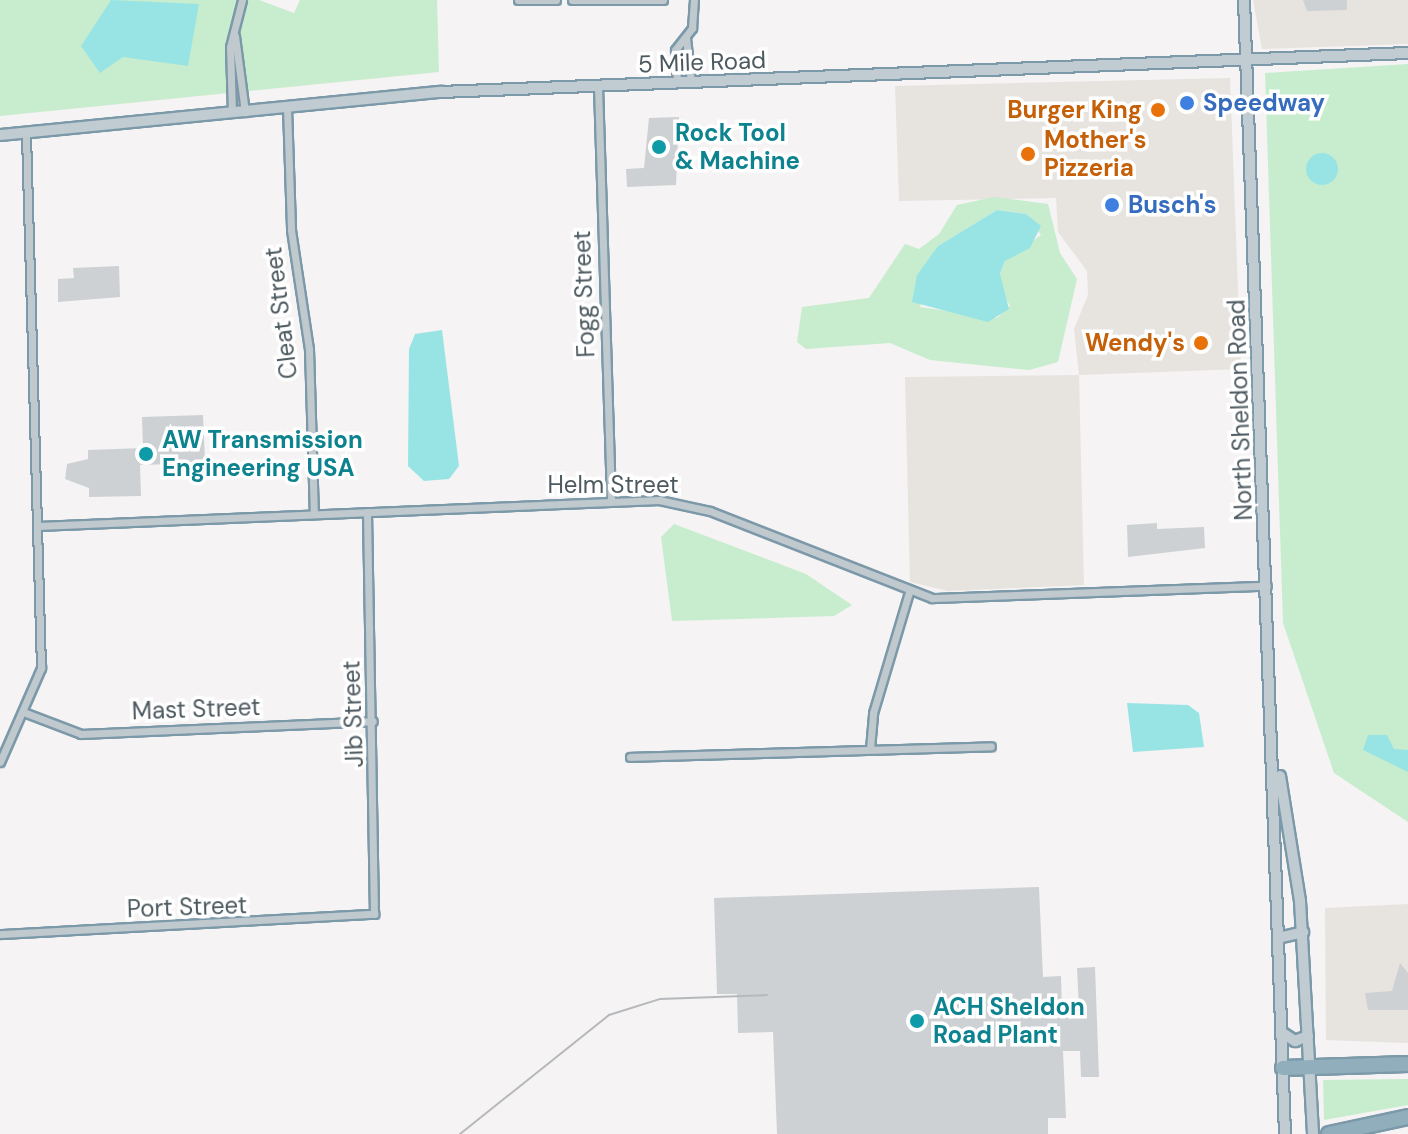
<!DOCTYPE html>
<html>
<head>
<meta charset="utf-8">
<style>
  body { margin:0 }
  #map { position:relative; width:1408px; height:1134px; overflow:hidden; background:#f5f3f3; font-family:"DM Sans",sans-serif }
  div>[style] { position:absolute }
  .commercial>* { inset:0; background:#e7e3df }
  .green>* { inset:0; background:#c7edce }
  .water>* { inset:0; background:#98e4e5 }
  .round { border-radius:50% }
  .building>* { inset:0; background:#cdd1d4 }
  .roads { filter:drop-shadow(2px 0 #7b99a8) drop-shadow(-2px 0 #7b99a8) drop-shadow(0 2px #7b99a8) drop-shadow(0 -2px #7b99a8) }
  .street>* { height:7px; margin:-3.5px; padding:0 3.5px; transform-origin:3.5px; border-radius:3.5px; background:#c0c9cd }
  .secondary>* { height:10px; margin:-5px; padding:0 5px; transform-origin:5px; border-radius:5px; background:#c1ccd2 }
  .highway>* { height:14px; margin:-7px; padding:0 7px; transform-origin:7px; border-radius:7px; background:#90aebc }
  .rail>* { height:2px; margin:-1px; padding:0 1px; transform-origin:1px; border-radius:1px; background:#b6b9bc }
  .dots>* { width:22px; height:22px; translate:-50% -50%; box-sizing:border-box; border:4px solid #fff; border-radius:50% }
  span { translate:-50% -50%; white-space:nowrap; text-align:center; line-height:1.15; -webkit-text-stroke:7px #fff; paint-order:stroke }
  .street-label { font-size:24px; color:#4c595f }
  .shop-label { font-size:24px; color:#366cbe; font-weight:700 }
  .left { translate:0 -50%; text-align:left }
  .food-label { font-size:24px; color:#c56008; font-weight:700 }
  .right { translate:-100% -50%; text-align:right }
  .culture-label { font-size:24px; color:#0d838f; font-weight:700 }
</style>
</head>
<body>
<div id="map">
  <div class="commercial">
    <div style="clip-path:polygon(1253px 0,1408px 0,1408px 44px,1262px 49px)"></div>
    <div style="clip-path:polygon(1230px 78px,1241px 369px,1079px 375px,1084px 585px,948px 591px,910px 582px,905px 377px,1079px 375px,1074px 329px,1088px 295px,1087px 271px,1058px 232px,1056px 198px,899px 201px,895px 86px)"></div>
    <div style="clip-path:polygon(1408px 904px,1408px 1043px,1326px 1040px,1325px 908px)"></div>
  </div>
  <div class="green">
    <div style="clip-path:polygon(0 0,259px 0,294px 13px,300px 0,437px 0,439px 72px,0 116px)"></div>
    <div style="clip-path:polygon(1408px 64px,1408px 822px,1334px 773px,1283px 623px,1265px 73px)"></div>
    <div style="clip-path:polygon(evenodd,994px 197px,1048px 204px,1060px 253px,1077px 279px,1058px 362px,1029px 370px,930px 360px,890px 343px,806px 349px,797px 342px,802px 307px,869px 298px,905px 244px,919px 249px,939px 234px,957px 205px,994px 197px,997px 210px,1026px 214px,1041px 235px,1005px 261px,997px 283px,1010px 306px,997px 318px,920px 307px,938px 246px,997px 210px)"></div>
    <div style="clip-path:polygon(674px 524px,806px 574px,852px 605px,834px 616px,672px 621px,661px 537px)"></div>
    <div style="clip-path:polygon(1408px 1079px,1408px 1105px,1324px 1120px,1323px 1080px)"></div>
  </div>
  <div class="water">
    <div style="clip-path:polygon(111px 0,199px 4px,188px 66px,123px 57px,100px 73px,81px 46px)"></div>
    <div class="round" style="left:1306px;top:153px;width:32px;height:32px"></div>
    <div style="clip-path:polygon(997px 210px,1026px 214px,1041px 226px,1030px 248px,1005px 261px,1000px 274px,1009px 309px,988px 322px,912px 302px,917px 275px,938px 246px)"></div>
    <div style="clip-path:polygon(442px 330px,459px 466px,449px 479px,424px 481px,408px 466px,409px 349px,415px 334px)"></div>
    <div style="clip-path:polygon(1127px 703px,1188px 705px,1199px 713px,1204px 747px,1133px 752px)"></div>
    <div style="clip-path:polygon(1368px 735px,1387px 735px,1394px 749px,1408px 750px,1408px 772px,1363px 750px)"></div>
  </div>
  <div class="building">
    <div style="clip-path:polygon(1303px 0,1347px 0,1347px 10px,1307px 11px)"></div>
    <div style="clip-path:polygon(679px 117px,676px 185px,627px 187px,626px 169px,644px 168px,649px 118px)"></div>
    <div style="clip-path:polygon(119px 266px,120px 297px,58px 302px,58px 279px,74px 278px,73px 268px)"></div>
    <div style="clip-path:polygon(203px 415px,205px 463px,140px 465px,141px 496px,89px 497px,89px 488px,65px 479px,67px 464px,88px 459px,88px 450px,143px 448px,142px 417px)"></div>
    <div style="clip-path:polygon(1157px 523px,1157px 529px,1204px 527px,1205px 548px,1128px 557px,1127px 525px)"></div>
    <div style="clip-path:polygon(1039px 887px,1043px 977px,1061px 976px,1062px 1010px,1079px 1009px,1077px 968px,1095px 967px,1099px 1077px,1081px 1077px,1080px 1051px,1063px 1051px,1066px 1118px,1048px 1118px,1048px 1134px,777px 1134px,773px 1032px,738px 1033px,737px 994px,717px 994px,714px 898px)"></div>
    <div style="clip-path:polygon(1400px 963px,1408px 973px,1408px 1010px,1368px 1010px,1365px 993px,1392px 991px)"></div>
  </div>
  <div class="roads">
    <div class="street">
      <div style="left:518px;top:0;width:38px"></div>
      <div style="left:572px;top:0;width:91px"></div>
      <div style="left:235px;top:36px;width:77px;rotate:82.5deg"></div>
      <div style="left:686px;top:38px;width:44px;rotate:83.5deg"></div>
      <div style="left:677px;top:83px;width:33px;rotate:-93deg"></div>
      <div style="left:675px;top:50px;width:28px;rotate:-52deg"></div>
      <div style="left:692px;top:28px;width:28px;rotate:-86deg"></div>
      <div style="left:598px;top:86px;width:416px;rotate:88.2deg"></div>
      <div style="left:287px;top:107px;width:123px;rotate:88.1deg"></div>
      <div style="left:291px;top:230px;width:120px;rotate:81.4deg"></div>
      <div style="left:309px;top:349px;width:165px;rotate:88.3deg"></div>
      <div style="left:232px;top:113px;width:66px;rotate:-91.7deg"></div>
      <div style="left:230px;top:47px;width:49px;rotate:-75.7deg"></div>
      <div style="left:38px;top:526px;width:622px;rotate:-2.4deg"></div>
      <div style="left:659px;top:500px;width:52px;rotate:12.2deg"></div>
      <div style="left:710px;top:511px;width:238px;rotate:21.4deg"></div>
      <div style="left:932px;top:598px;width:335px;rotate:-2.1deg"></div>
      <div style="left:26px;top:713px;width:59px;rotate:20.9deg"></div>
      <div style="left:81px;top:734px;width:292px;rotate:-2.5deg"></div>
      <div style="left:870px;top:749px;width:36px;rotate:-85deg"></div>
      <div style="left:873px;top:713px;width:126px;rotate:-73.4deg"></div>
      <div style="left:630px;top:757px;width:361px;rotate:-1.7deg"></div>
      <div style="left:0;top:762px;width:103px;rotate:-66.4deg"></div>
      <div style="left:41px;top:668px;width:535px;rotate:-91.61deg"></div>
      <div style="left:0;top:934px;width:375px;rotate:-3.1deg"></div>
      <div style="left:374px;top:914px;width:402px;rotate:-91deg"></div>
    </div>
    <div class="secondary">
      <div style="left:1244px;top:0;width:1135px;rotate:87.93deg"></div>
      <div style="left:0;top:135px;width:443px;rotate:-5.6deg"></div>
      <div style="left:441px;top:92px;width:968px;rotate:-2.31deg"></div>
      <div style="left:1280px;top:776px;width:127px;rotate:80.9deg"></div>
      <div style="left:1300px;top:901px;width:233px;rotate:86.8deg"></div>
      <div style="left:1278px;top:938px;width:26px;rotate:-13deg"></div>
      <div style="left:1281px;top:1032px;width:17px;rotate:33deg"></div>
      <div style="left:1295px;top:1041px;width:14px;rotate:-21deg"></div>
    </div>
    <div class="highway">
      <div style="left:1283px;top:1068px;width:125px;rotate:-1.8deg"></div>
      <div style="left:1329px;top:1134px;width:81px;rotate:-12.1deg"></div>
    </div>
  </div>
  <div class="rail">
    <div style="left:460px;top:1134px;width:191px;rotate:-38.6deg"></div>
    <div style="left:609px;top:1015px;width:53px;rotate:-17.4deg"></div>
    <div style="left:660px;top:999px;width:107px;rotate:-2.1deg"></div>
  </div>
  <div class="dots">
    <div style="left:1187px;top:103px;background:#3f7fe0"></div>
    <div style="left:1158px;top:110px;background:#e8710a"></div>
    <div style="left:659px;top:147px;background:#0f9aa8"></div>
    <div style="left:1028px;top:154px;background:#e8710a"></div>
    <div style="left:1112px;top:205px;background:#3f7fe0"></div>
    <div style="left:1201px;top:343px;background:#e8710a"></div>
    <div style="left:146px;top:454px;background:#0f9aa8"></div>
    <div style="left:917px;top:1021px;background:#0f9aa8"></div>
  </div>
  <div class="street-label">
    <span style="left:702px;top:62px;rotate:-2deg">5 Mile Road</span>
    <span style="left:584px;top:294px;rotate:-92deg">Fogg Street</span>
    <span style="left:281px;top:313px;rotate:-97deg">Cleat Street</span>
    <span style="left:1240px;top:410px;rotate:-92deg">North Sheldon Road</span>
    <span style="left:613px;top:485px">Helm Street</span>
    <span style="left:196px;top:709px;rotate:-2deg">Mast Street</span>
    <span style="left:353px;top:714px;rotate:-92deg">Jib Street</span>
    <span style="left:187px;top:907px;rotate:-2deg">Port Street</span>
  </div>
  <div class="shop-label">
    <span class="left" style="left:1203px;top:103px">Speedway</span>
    <span class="left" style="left:1128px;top:205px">Busch's</span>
  </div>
  <div class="food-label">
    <span class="right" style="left:1142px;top:110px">Burger King</span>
    <span class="left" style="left:1044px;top:154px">Mother's<br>Pizzeria</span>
    <span class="right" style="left:1185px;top:343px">Wendy's</span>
  </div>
  <div class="culture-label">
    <span class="left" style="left:675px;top:147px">Rock Tool<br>&amp; Machine</span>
    <span class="left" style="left:162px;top:454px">AW Transmission<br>Engineering USA</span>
    <span class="left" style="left:933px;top:1021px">ACH Sheldon<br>Road Plant</span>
  </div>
</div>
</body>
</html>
